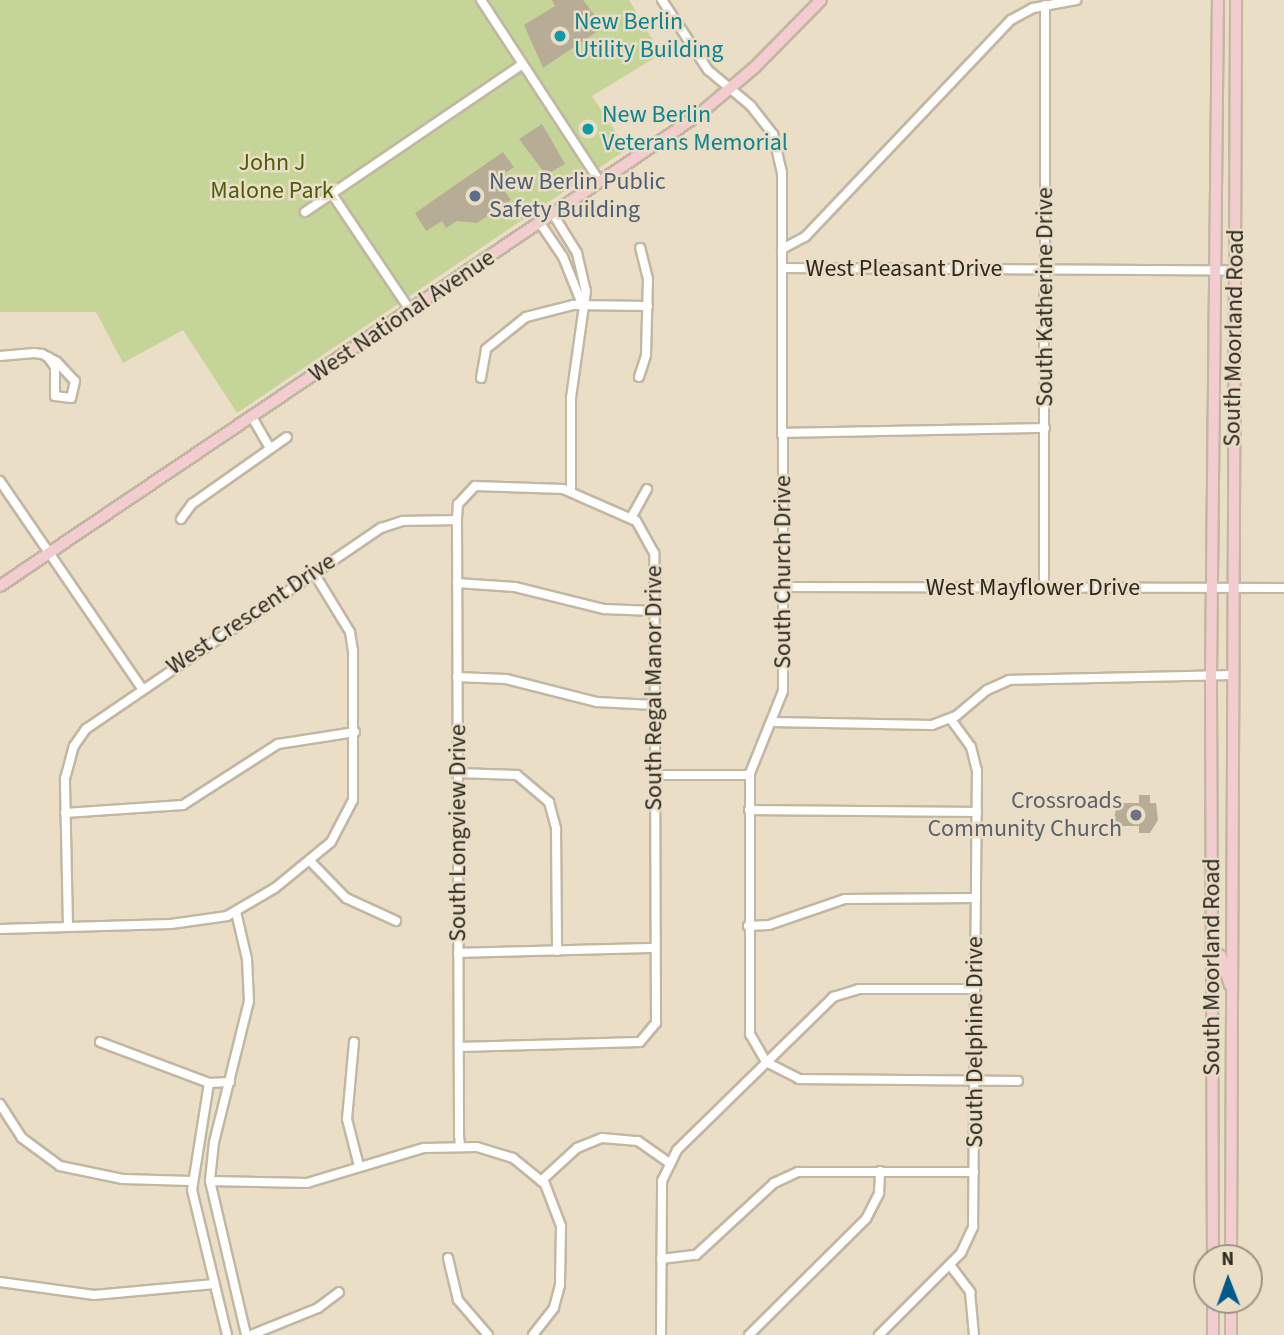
<!DOCTYPE html>
<html>
<head>
<meta charset="utf-8">
<style>
  body { margin:0 }
  #map { position:relative; width:1284px; height:1335px; overflow:hidden; background:#eadec7; font-family:"Source Sans 3",sans-serif }
  div>[style] { position:absolute }
  .green>* { inset:0; background:#c5d598 }
  .building>* { inset:0; background:#b7ac96 }
  .roads { filter:drop-shadow(2px 0 #c2b7a1) drop-shadow(-2px 0 #c2b7a1) drop-shadow(0 2px #c2b7a1) drop-shadow(0 -2px #c2b7a1) }
  .street>* { height:8px; margin:-4px; padding:0 4px; transform-origin:4px; border-radius:4px; background:#fff }
  .secondary>* { height:10px; margin:-5px; padding:0 5px; transform-origin:5px; border-radius:5px; background:#f3ccd0 }
  .dots>* { width:19px; height:19px; translate:-50% -50%; box-sizing:border-box; border:4px solid #eadec7; border-radius:50% }
  span { translate:-50% -50%; white-space:nowrap; text-align:center; line-height:1.15; -webkit-text-stroke:5px #eadec7; paint-order:stroke }
  .culture-label { font-size:24px; color:#0d838f }
  .left { translate:0 -50%; text-align:left }
  .park-label { font-size:24px; color:#4e5e0a }
  .service-label { font-size:24px; color:#4e5e75 }
  .street-label { font-size:24px; color:#2d2820 }
  .worship-label { font-size:24px; color:#5b616d }
  .right { translate:-100% -50%; text-align:right }
  .north { position:absolute; left:1193px; top:1244px; width:70px; height:70px; box-sizing:border-box; background:#eadec7; border:2px solid #9e9584; border-radius:50%; rotate:359deg; font-size:19px; font-weight:700; line-height:28px; text-align:center; color:#2d2820 }
  .north::after { content:''; display:block; margin:auto; width:24px; height:32px; background:#005b8c; clip-path:polygon(50% 0,100% 100%,50% 72%,0 100%) }
</style>
</head>
<body>
<div id="map">
  <div class="green">
    <div style="clip-path:polygon(0 0,629px 0,661px 54px,592px 96px,627px 149px,237px 413px,183px 330px,123px 363px,96px 312px,0 312px)"></div>
  </div>
  <div class="building">
    <div style="clip-path:polygon(552px 0,583px 0,604px 27px,543px 68px,524px 25px,555px 6px)"></div>
    <div style="clip-path:polygon(542px 124px,565px 164px,546px 175px,519px 139px)"></div>
    <div style="clip-path:polygon(503px 152px,514px 167px,496px 179px,511px 200px,477px 223px,457px 221px,446px 228px,442px 221px,426px 231px,415px 213px)"></div>
    <div style="clip-path:polygon(1139px 795px,1150px 795px,1150px 803px,1156px 803px,1158px 820px,1150px 833px,1139px 833px,1139px 826px,1117px 826px,1114px 819px,1117px 803px,1139px 803px)"></div>
  </div>
  <div class="roads">
    <div class="street">
      <div style="left:481px;top:0;width:217px;rotate:56.8deg"></div>
      <div style="left:662px;top:0;width:84px;rotate:56.7deg"></div>
      <div style="left:708px;top:70px;width:56px;rotate:39.9deg"></div>
      <div style="left:751px;top:106px;width:36px;rotate:52deg"></div>
      <div style="left:773px;top:134px;width:39px;rotate:77deg"></div>
      <div style="left:782px;top:172px;width:519px;rotate:89.89deg"></div>
      <div style="left:783px;top:691px;width:88px;rotate:111.9deg"></div>
      <div style="left:750px;top:773px;width:261px;rotate:90deg"></div>
      <div style="left:750px;top:1034px;width:32px;rotate:60deg"></div>
      <div style="left:766px;top:1062px;width:37px;rotate:27deg"></div>
      <div style="left:799px;top:1079px;width:219px;rotate:0.5deg"></div>
      <div style="left:332px;top:194px;width:140px;rotate:56.1deg"></div>
      <div style="left:305px;top:212px;width:263px;rotate:-34.2deg"></div>
      <div style="left:553px;top:214px;width:46px;rotate:58.4deg"></div>
      <div style="left:577px;top:253px;width:39px;rotate:77deg"></div>
      <div style="left:586px;top:291px;width:108px;rotate:98deg"></div>
      <div style="left:571px;top:398px;width:93px;rotate:90deg"></div>
      <div style="left:540px;top:223px;width:41px;rotate:55.9deg"></div>
      <div style="left:563px;top:257px;width:51px;rotate:68deg"></div>
      <div style="left:782px;top:249px;width:26px;rotate:-28deg"></div>
      <div style="left:805px;top:237px;width:299px;rotate:-46.5deg"></div>
      <div style="left:1011px;top:20px;width:25px;rotate:-29deg"></div>
      <div style="left:1033px;top:8px;width:44px;rotate:-10.5deg"></div>
      <div style="left:782px;top:268px;width:453px;rotate:0.3deg"></div>
      <div style="left:0;top:356px;width:34px;rotate:-5deg"></div>
      <div style="left:34px;top:353px;width:8px;rotate:7deg"></div>
      <div style="left:42px;top:354px;width:7px;rotate:27deg"></div>
      <div style="left:48px;top:357px;width:10px;rotate:29deg"></div>
      <div style="left:57px;top:362px;width:26px;rotate:47deg"></div>
      <div style="left:75px;top:381px;width:17px;rotate:103deg"></div>
      <div style="left:71px;top:398px;width:16px;rotate:-173deg"></div>
      <div style="left:55px;top:396px;width:29px;rotate:-90deg"></div>
      <div style="left:55px;top:367px;width:12px;rotate:-125deg"></div>
      <div style="left:639px;top:377px;width:23px;rotate:-72deg"></div>
      <div style="left:646px;top:355px;width:76px;rotate:-88.5deg"></div>
      <div style="left:648px;top:279px;width:32px;rotate:-104deg"></div>
      <div style="left:481px;top:378px;width:29px;rotate:-80deg"></div>
      <div style="left:486px;top:349px;width:51px;rotate:-38.7deg"></div>
      <div style="left:526px;top:317px;width:49px;rotate:-14.3deg"></div>
      <div style="left:573px;top:305px;width:75px;rotate:0.8deg"></div>
      <div style="left:252px;top:417px;width:36px;rotate:60deg"></div>
      <div style="left:782px;top:433px;width:263px;rotate:-1.1deg"></div>
      <div style="left:0;top:481px;width:251px;rotate:55.6deg"></div>
      <div style="left:631px;top:518px;width:33px;rotate:-61deg"></div>
      <div style="left:181px;top:519px;width:19px;rotate:-54deg"></div>
      <div style="left:192px;top:504px;width:116px;rotate:-35.2deg"></div>
      <div style="left:457px;top:583px;width:58px;rotate:3.9deg"></div>
      <div style="left:515px;top:587px;width:92px;rotate:13.9deg"></div>
      <div style="left:604px;top:609px;width:50px;rotate:2.3deg"></div>
      <div style="left:783px;top:587px;width:501px;rotate:0.11deg"></div>
      <div style="left:1044px;top:588px;width:583px;rotate:-89.9deg"></div>
      <div style="left:457px;top:677px;width:49px;rotate:2.3deg"></div>
      <div style="left:506px;top:679px;width:94px;rotate:14.2deg"></div>
      <div style="left:597px;top:702px;width:57px;rotate:3deg"></div>
      <div style="left:771px;top:722px;width:161px;rotate:1.1deg"></div>
      <div style="left:932px;top:725px;width:26px;rotate:-21deg"></div>
      <div style="left:956px;top:716px;width:40px;rotate:-40deg"></div>
      <div style="left:987px;top:690px;width:24px;rotate:-24deg"></div>
      <div style="left:1009px;top:680px;width:220px;rotate:-1.3deg"></div>
      <div style="left:458px;top:773px;width:59px;rotate:1.9deg"></div>
      <div style="left:517px;top:775px;width:42px;rotate:40.2deg"></div>
      <div style="left:549px;top:802px;width:28px;rotate:75deg"></div>
      <div style="left:556px;top:829px;width:122px;rotate:89.5deg"></div>
      <div style="left:655px;top:775px;width:94px"></div>
      <div style="left:749px;top:810px;width:228px;rotate:0.5deg"></div>
      <div style="left:65px;top:813px;width:118px;rotate:-3.9deg"></div>
      <div style="left:183px;top:805px;width:113px;rotate:-32.7deg"></div>
      <div style="left:278px;top:744px;width:78px;rotate:-8.9deg"></div>
      <div style="left:310px;top:861px;width:52px;rotate:45.8deg"></div>
      <div style="left:346px;top:898px;width:55px;rotate:24.7deg"></div>
      <div style="left:236px;top:912px;width:48px;rotate:76.8deg"></div>
      <div style="left:247px;top:959px;width:42px;rotate:87.3deg"></div>
      <div style="left:249px;top:1001px;width:145px;rotate:103.9deg"></div>
      <div style="left:214px;top:1142px;width:39px;rotate:96deg"></div>
      <div style="left:210px;top:1181px;width:158px;rotate:76.8deg"></div>
      <div style="left:748px;top:926px;width:21px;rotate:-3deg"></div>
      <div style="left:769px;top:925px;width:80px;rotate:-18.9deg"></div>
      <div style="left:845px;top:899px;width:131px;rotate:-0.4deg"></div>
      <div style="left:68px;top:927px;width:148px;rotate:-91.2deg"></div>
      <div style="left:65px;top:779px;width:34px;rotate:-75deg"></div>
      <div style="left:74px;top:746px;width:21px;rotate:-55deg"></div>
      <div style="left:86px;top:729px;width:357px;rotate:-34.3deg"></div>
      <div style="left:381px;top:528px;width:23px;rotate:-18deg"></div>
      <div style="left:403px;top:521px;width:54px;rotate:-1.1deg"></div>
      <div style="left:0;top:929px;width:171px;rotate:-1.7deg"></div>
      <div style="left:171px;top:924px;width:57px;rotate:-8.1deg"></div>
      <div style="left:227px;top:916px;width:56px;rotate:-30.3deg"></div>
      <div style="left:275px;top:888px;width:72px;rotate:-39.4deg"></div>
      <div style="left:331px;top:842px;width:47px;rotate:-62.4deg"></div>
      <div style="left:353px;top:800px;width:149px;rotate:-90deg"></div>
      <div style="left:353px;top:651px;width:19px;rotate:-99deg"></div>
      <div style="left:350px;top:632px;width:69px;rotate:-121.4deg"></div>
      <div style="left:458px;top:953px;width:197px;rotate:-1.5deg"></div>
      <div style="left:100px;top:1042px;width:116px;rotate:20.6deg"></div>
      <div style="left:209px;top:1083px;width:21px;rotate:-3deg"></div>
      <div style="left:354px;top:1042px;width:77px;rotate:95.2deg"></div>
      <div style="left:347px;top:1119px;width:49px;rotate:75.7deg"></div>
      <div style="left:459px;top:1047px;width:181px;rotate:-1.6deg"></div>
      <div style="left:640px;top:1042px;width:25px;rotate:-50deg"></div>
      <div style="left:656px;top:1023px;width:470px;rotate:-90.2deg"></div>
      <div style="left:654px;top:553px;width:37px;rotate:-119deg"></div>
      <div style="left:636px;top:521px;width:80px;rotate:-156.3deg"></div>
      <div style="left:563px;top:489px;width:88px;rotate:-178deg"></div>
      <div style="left:475px;top:486px;width:25px;rotate:133deg"></div>
      <div style="left:458px;top:504px;width:16px;rotate:94deg"></div>
      <div style="left:457px;top:520px;width:615px;rotate:89.81deg"></div>
      <div style="left:459px;top:1135px;width:11px;rotate:85deg"></div>
      <div style="left:209px;top:1083px;width:108px;rotate:99deg"></div>
      <div style="left:192px;top:1190px;width:149px;rotate:76.4deg"></div>
      <div style="left:0;top:1104px;width:40px;rotate:57.1deg"></div>
      <div style="left:22px;top:1138px;width:47px;rotate:36.4deg"></div>
      <div style="left:60px;top:1166px;width:64px;rotate:11.7deg"></div>
      <div style="left:123px;top:1179px;width:68px;rotate:1.7deg"></div>
      <div style="left:210px;top:1181px;width:97px;rotate:1.2deg"></div>
      <div style="left:307px;top:1183px;width:122px;rotate:-16.7deg"></div>
      <div style="left:424px;top:1148px;width:53px;rotate:-1.1deg"></div>
      <div style="left:477px;top:1147px;width:38px;rotate:17deg"></div>
      <div style="left:513px;top:1158px;width:41px;rotate:39.1deg"></div>
      <div style="left:545px;top:1184px;width:45px;rotate:69.1deg"></div>
      <div style="left:561px;top:1226px;width:59px;rotate:91deg"></div>
      <div style="left:560px;top:1285px;width:24px;rotate:105deg"></div>
      <div style="left:554px;top:1308px;width:34px;rotate:128deg"></div>
      <div style="left:541px;top:1181px;width:49px;rotate:-42.5deg"></div>
      <div style="left:577px;top:1148px;width:27px;rotate:-22deg"></div>
      <div style="left:602px;top:1138px;width:36px;rotate:5deg"></div>
      <div style="left:638px;top:1141px;width:37px;rotate:35deg"></div>
      <div style="left:448px;top:1258px;width:43px;rotate:76.6deg"></div>
      <div style="left:458px;top:1300px;width:46px;rotate:49.4deg"></div>
      <div style="left:661px;top:1259px;width:35px;rotate:-7deg"></div>
      <div style="left:696px;top:1255px;width:106px;rotate:-42.7deg"></div>
      <div style="left:774px;top:1183px;width:26px;rotate:-25deg"></div>
      <div style="left:798px;top:1172px;width:176px"></div>
      <div style="left:950px;top:1265px;width:34px;rotate:53deg"></div>
      <div style="left:970px;top:1292px;width:43px;rotate:84.7deg"></div>
      <div style="left:0;top:1282px;width:95px;rotate:7.9deg"></div>
      <div style="left:94px;top:1295px;width:121px;rotate:-5.2deg"></div>
      <div style="left:251px;top:1335px;width:72px;rotate:-21.9deg"></div>
      <div style="left:318px;top:1308px;width:26px;rotate:-37deg"></div>
      <div style="left:661px;top:1335px;width:154px;rotate:-89.6deg"></div>
      <div style="left:662px;top:1181px;width:34px;rotate:-64deg"></div>
      <div style="left:677px;top:1150px;width:219px;rotate:-44.4deg"></div>
      <div style="left:833px;top:997px;width:27px;rotate:-17deg"></div>
      <div style="left:859px;top:989px;width:116px"></div>
      <div style="left:749px;top:1335px;width:165px;rotate:-44.8deg"></div>
      <div style="left:866px;top:1219px;width:29px;rotate:-63deg"></div>
      <div style="left:879px;top:1193px;width:22px;rotate:-87deg"></div>
      <div style="left:879px;top:1335px;width:116px;rotate:-45deg"></div>
      <div style="left:961px;top:1253px;width:29px;rotate:-65deg"></div>
      <div style="left:973px;top:1227px;width:456px;rotate:-89.5deg"></div>
      <div style="left:977px;top:771px;width:25px;rotate:-104deg"></div>
      <div style="left:971px;top:747px;width:34px;rotate:-126deg"></div>
    </div>
    <div class="secondary">
      <div style="left:0;top:586px;width:841px;rotate:-33.99deg"></div>
      <div style="left:697px;top:116px;width:75px;rotate:-40.1deg"></div>
      <div style="left:754px;top:68px;width:95px;rotate:-45.4deg"></div>
      <div style="left:1212px;top:951px;width:10px;rotate:29deg"></div>
      <div style="left:1221px;top:956px;width:30px;rotate:73deg"></div>
      <div style="left:1213px;top:1258px;width:583px;rotate:-90.2deg"></div>
      <div style="left:1211px;top:675px;width:675px;rotate:-89.41deg"></div>
      <div style="left:1231px;top:1258px;width:1258px;rotate:-89.77deg"></div>
      <div style="left:1213px;top:1300px;width:35px;rotate:90deg"></div>
      <div style="left:1231px;top:1300px;width:35px;rotate:90deg"></div>
    </div>
  </div>
  <div class="dots">
    <div style="left:560px;top:36px;background:#0f9aa8"></div>
    <div style="left:588px;top:129px;background:#0f9aa8"></div>
    <div style="left:475px;top:196px;background:#5c6f8a"></div>
    <div style="left:1136px;top:815px;background:#6b7280"></div>
  </div>
  <div class="culture-label">
    <span class="left" style="left:574px;top:36px">New Berlin<br>Utility Building</span>
    <span class="left" style="left:602px;top:129px">New Berlin<br>Veterans Memorial</span>
  </div>
  <div class="park-label">
    <span style="left:272px;top:177px">John J<br>Malone Park</span>
  </div>
  <div class="service-label">
    <span class="left" style="left:489px;top:196px">New Berlin Public<br>Safety Building</span>
  </div>
  <div class="street-label">
    <span style="left:904px;top:269px">West Pleasant Drive</span>
    <span style="left:1045px;top:297px;rotate:-90deg">South Katherine Drive</span>
    <span style="left:402px;top:316px;rotate:-34deg">West National Avenue</span>
    <span style="left:1234px;top:338px;rotate:-89deg">South Moorland Road</span>
    <span style="left:783px;top:572px;rotate:-90deg">South Church Drive</span>
    <span style="left:1033px;top:588px">West Mayflower Drive</span>
    <span style="left:251px;top:614px;rotate:-34deg">West Crescent Drive</span>
    <span style="left:654px;top:688px;rotate:-90deg">South Regal Manor Drive</span>
    <span style="left:458px;top:833px;rotate:-90deg">South Longview Drive</span>
    <span style="left:1212px;top:967px;rotate:-90deg">South Moorland Road</span>
    <span style="left:975px;top:1042px;rotate:-90deg">South Delphine Drive</span>
  </div>
  <div class="worship-label">
    <span class="right" style="left:1122px;top:815px">Crossroads<br>Community Church</span>
  </div>
  <div class="north">N</div>
</div>
</body>
</html>
